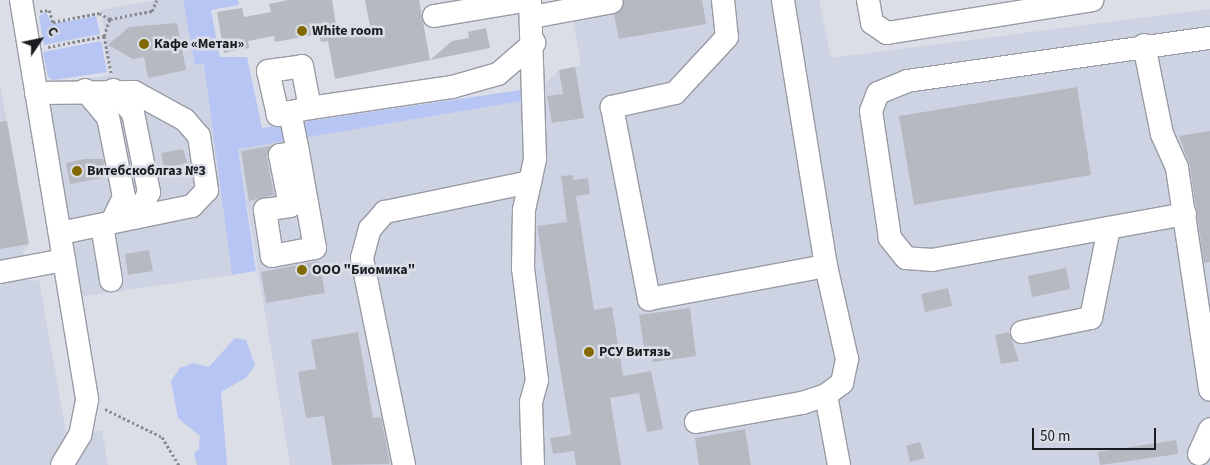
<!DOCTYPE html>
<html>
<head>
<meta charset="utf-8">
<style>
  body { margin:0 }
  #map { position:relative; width:1210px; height:465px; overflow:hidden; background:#dbdee7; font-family:"Source Sans 3",sans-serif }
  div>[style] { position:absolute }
  .built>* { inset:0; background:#ced3e3 }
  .green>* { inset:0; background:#b7c5f4 }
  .building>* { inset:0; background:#b6b9c2 }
  .path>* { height:3px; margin-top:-1.5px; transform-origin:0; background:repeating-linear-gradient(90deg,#888a90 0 2.5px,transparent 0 5px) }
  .roads { filter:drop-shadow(1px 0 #989ba3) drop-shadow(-1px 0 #989ba3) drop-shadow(0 1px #989ba3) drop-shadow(0 -1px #989ba3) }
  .minor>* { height:22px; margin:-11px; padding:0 11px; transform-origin:11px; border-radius:11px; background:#fff }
  .dots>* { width:14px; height:14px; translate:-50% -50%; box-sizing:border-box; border:2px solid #dbdee7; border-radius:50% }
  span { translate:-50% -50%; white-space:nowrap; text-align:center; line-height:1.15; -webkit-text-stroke:5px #dbdee7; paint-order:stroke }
  .poi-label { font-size:14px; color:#1b1c1f; font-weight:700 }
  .left { translate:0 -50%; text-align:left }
  .north { position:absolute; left:15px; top:15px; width:50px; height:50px; -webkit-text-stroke:4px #dbdee7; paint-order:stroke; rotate:56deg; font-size:14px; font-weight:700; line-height:20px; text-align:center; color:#1b1c1f }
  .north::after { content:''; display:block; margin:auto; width:18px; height:22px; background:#1b1c1f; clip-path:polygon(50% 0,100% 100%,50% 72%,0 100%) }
  .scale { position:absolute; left:1032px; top:428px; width:124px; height:22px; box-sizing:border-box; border:2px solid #1b1c1f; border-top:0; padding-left:6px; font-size:15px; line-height:18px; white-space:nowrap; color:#1b1c1f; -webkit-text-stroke:4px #dbdee7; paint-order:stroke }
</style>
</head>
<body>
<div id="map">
  <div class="built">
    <div style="clip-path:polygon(157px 0,183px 0,195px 65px,204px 64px,232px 275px,77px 297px,41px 86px,112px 75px,101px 10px)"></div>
    <div style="clip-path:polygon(569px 0,819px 0,831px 58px,1210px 9px,1210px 465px,290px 465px,238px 149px,527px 100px,559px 70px,581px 65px)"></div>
    <div style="clip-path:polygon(0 84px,29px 244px,23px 253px,28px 281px,39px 280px,67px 438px,102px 430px,108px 465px,0 465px)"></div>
  </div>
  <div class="green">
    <div style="clip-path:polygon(183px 0,238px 0,239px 5px,211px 10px,220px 57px,247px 57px,262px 128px,521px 90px,522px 101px,238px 149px,256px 271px,232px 275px,204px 64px,195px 65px)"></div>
    <div style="clip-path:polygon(46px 12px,52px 24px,96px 16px,100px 34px,44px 45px,39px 16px)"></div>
    <div style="clip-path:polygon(101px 41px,107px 72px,53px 80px,48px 77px,43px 52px)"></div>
    <div style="clip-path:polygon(235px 338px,246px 340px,255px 365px,247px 377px,221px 392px,227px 465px,197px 465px,194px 453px,199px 449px,200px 436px,178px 418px,171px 381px,180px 368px,193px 363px,209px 367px)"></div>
  </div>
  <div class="building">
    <div style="clip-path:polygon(288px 0,332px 0,337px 31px,370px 26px,365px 0,419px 0,430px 60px,452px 41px,469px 38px,468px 32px,486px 28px,490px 48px,335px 79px,328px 41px,321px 42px,319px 34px,275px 42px,274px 36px,248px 41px,249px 48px,224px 53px,217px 12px,242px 8px,244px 17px,271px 12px,269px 4px)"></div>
    <div style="clip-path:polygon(625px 0,702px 0,706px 24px,619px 39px,614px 15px)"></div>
    <div style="clip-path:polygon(177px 23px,186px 70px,148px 78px,144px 57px,133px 59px,108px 45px,129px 27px)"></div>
    <div style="clip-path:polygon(575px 67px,584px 118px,552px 123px,547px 96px,563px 94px,559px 70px)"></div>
    <div style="clip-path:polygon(1077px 87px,1091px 175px,914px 205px,899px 116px)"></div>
    <div style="clip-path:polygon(7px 121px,29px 244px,0 249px,0 122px)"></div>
    <div style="clip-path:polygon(1210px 131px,1210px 262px,1204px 263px,1190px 166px,1179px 136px)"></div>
    <div style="clip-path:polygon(271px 146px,267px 157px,274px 195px,249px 201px,241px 151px)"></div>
    <div style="clip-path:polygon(183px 149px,187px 163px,164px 168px,161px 153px)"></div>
    <div style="clip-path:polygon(84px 159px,103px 159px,107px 177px,70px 184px,66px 163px)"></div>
    <div style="clip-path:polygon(573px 175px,573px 180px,588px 178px,590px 194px,576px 196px,594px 310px,612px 307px,623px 376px,651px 371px,663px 429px,647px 432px,639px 393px,610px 398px,621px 465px,576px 465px,574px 451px,553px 454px,550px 438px,571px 435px,537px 226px,567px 222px,561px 176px)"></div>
    <div style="clip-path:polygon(149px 250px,153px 271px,128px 275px,125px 254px)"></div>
    <div style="clip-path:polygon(319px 261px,325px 293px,266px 303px,261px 272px)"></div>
    <div style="clip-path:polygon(1066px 268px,1070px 289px,1032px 297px,1028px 276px)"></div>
    <div style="clip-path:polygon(948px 288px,952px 306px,925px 312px,921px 294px)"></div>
    <div style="clip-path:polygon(690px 308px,696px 356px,653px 362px,651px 346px,644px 347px,639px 315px)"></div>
    <div style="clip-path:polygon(358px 332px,373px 418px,381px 417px,390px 464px,332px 465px,324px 416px,306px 418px,298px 372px,316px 369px,311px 340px)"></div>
    <div style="clip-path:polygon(1009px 332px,1019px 361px,1001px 364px,995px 335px)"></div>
    <div style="clip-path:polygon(745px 429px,751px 465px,699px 465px,695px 438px)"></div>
    <div style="clip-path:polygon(1176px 440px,1178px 454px,1100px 465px,1098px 452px)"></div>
    <div style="clip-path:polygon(920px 442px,925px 458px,910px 462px,906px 446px)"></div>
  </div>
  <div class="path">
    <div style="left:40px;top:11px;width:9px;rotate:-6deg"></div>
    <div style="left:49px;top:10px;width:13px;rotate:72deg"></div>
    <div style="left:53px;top:22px;width:47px;rotate:-11.1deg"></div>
    <div style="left:99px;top:13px;width:13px;rotate:29deg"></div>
    <div style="left:104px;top:36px;width:38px;rotate:79deg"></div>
    <div style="left:48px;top:47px;width:57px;rotate:-11.1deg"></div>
    <div style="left:104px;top:36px;width:18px;rotate:-71deg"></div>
    <div style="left:110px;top:19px;width:43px;rotate:-10.8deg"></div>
    <div style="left:152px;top:11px;width:12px;rotate:-66deg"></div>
    <div style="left:105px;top:409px;width:64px;rotate:26.2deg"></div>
    <div style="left:162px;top:437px;width:33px;rotate:59deg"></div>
  </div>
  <div class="roads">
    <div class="minor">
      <div style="left:21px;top:0;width:405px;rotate:80.6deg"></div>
      <div style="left:87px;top:400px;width:36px;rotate:101deg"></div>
      <div style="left:80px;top:435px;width:35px;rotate:121deg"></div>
      <div style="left:530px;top:0;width:159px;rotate:88.2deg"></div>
      <div style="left:535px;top:159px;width:52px;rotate:102.2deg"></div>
      <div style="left:524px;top:210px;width:58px;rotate:91deg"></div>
      <div style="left:523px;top:268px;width:113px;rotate:82.9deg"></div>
      <div style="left:537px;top:380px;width:23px;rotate:105deg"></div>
      <div style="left:531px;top:402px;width:63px;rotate:88.2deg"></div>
      <div style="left:723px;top:0;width:37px;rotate:84deg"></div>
      <div style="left:727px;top:37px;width:76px;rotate:132.9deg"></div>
      <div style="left:675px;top:93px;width:65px;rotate:167.5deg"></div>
      <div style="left:612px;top:107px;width:196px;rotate:79.1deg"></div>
      <div style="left:649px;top:299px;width:180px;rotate:-10.6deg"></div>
      <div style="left:826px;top:266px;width:269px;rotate:-99.2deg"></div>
      <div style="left:868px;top:0;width:23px;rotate:80deg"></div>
      <div style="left:872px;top:23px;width:18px;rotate:34deg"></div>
      <div style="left:887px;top:33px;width:208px;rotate:-9.1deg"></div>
      <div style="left:434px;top:16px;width:97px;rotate:-9.5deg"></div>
      <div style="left:532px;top:17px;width:81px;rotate:-10.6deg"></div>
      <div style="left:1144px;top:45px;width:91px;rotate:78.6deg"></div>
      <div style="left:1162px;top:134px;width:37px;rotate:66deg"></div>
      <div style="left:1177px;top:168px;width:224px;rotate:81.5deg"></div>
      <div style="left:85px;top:90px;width:35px;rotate:50deg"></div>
      <div style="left:108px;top:117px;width:82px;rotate:78.7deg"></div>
      <div style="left:124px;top:197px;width:28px;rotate:116deg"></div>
      <div style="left:113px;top:90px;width:30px;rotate:49deg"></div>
      <div style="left:133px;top:113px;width:81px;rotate:78.6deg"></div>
      <div style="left:149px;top:192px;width:28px;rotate:116deg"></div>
      <div style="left:36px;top:93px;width:98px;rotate:-0.6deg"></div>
      <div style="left:134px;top:92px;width:58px;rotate:28.8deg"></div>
      <div style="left:185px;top:120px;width:21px;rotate:49deg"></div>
      <div style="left:199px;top:136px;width:55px;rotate:81.6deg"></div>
      <div style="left:207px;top:190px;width:22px;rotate:133deg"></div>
      <div style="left:192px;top:206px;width:135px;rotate:168.4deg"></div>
      <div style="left:310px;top:108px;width:33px;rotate:168deg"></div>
      <div style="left:278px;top:115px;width:45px;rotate:-102.8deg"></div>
      <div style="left:268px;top:71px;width:34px;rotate:-8deg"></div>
      <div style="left:302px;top:66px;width:43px;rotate:79.2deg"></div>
      <div style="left:310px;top:108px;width:144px;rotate:-8.4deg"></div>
      <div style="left:452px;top:87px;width:48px;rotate:-15.8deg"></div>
      <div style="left:498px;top:74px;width:48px;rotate:-40.7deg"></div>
      <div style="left:290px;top:112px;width:41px;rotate:78.7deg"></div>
      <div style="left:298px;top:152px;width:97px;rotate:80deg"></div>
      <div style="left:315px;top:248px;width:44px;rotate:169.5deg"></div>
      <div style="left:272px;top:256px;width:47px;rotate:-98.7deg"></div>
      <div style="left:265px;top:210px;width:25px;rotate:-9deg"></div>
      <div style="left:290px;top:206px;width:52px;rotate:-101.1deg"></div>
      <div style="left:280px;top:155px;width:18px;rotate:-9deg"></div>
      <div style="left:1185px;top:214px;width:256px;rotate:169.7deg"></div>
      <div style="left:933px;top:260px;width:27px;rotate:-176deg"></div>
      <div style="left:906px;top:258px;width:26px;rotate:-129deg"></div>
      <div style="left:890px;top:238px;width:128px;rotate:-98.5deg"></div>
      <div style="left:871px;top:111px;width:19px;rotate:-69deg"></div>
      <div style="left:878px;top:93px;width:31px;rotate:-22deg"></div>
      <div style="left:907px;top:81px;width:306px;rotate:-8.1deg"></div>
      <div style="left:102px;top:225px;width:56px;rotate:80.7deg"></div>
      <div style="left:0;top:272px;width:65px;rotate:-10.6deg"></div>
      <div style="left:1022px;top:332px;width:70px;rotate:-11.5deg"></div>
      <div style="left:1091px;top:318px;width:92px;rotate:-78.7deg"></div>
      <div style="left:826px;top:395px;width:71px;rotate:79.5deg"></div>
      <div style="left:696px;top:422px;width:108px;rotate:-10.2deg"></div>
      <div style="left:802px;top:403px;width:25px;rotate:-18deg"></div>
      <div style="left:826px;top:395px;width:20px;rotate:-37deg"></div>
      <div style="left:842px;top:383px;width:25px;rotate:-78deg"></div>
      <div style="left:847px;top:359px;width:95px;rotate:-102.7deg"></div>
      <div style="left:1199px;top:454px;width:27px;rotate:-66deg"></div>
      <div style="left:404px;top:465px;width:211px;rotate:-101.5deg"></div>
      <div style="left:362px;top:258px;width:30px;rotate:-75deg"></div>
      <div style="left:370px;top:229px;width:23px;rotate:-49deg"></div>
      <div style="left:385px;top:212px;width:148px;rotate:-11.7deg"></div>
    </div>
  </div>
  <div class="dots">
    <div style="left:302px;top:31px;background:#836902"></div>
    <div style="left:144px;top:44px;background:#836902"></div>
    <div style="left:77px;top:171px;background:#836902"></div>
    <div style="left:302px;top:270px;background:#836902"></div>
    <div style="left:589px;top:352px;background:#836902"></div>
  </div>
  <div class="poi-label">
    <span class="left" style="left:312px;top:31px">White room</span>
    <span class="left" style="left:154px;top:44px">Кафе «Метан»</span>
    <span class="left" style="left:87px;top:171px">Витебскоблгаз №3</span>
    <span class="left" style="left:312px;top:270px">ООО "Биомика"</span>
    <span class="left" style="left:599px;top:352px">РСУ Витязь</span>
  </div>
  <div class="north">С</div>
  <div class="scale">50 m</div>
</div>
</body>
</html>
